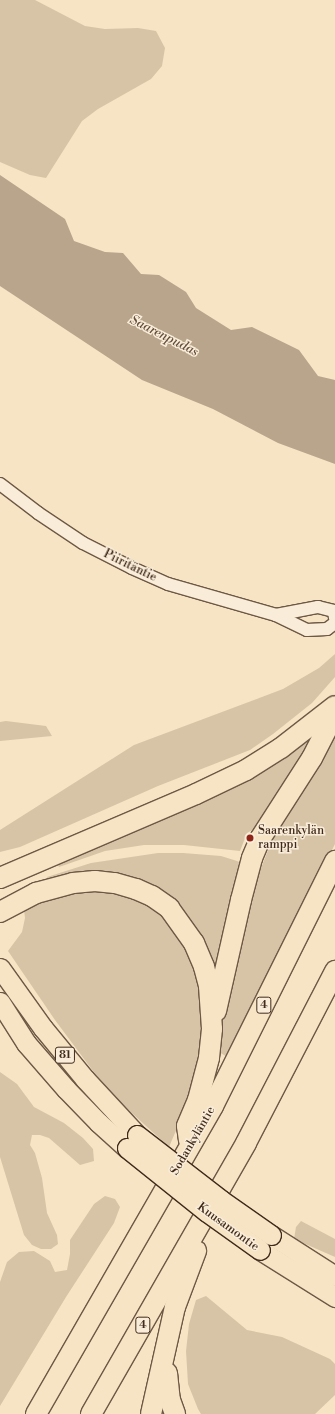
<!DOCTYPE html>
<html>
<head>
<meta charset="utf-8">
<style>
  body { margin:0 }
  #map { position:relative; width:335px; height:1414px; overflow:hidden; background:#f6e4c4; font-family:"Libre Bodoni",serif }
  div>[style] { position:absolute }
  .green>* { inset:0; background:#d7c4a7 }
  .water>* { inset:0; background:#b8a58b }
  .roads { filter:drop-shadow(1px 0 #6e5845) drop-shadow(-1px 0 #6e5845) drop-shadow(0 1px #6e5845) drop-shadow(0 -1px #6e5845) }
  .minor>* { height:12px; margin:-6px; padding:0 6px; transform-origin:6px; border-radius:6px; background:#f9edd9 }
  .primary>* { height:19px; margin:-9.5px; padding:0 9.5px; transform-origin:9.5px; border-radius:9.5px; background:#f6e4c4 }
  .trunk>* { height:20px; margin:-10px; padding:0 10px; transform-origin:10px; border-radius:10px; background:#f6e4c4 }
  .bridges { filter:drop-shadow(1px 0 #402a1b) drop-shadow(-1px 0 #402a1b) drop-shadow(0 1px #402a1b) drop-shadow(0 -1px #402a1b) }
  .primary-bridge>* { height:19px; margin:-9.5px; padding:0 9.5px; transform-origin:9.5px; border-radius:9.5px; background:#f6e4c4 }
  .dots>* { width:11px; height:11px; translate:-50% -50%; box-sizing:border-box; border:2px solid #f9edd9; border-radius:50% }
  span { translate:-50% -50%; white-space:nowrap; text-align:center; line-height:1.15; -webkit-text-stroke:3px #f9edd9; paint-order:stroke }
  .shield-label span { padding:1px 3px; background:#f9edd9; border:1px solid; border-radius:3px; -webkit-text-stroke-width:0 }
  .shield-label { font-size:11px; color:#402a1b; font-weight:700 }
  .street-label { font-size:12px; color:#402a1b }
  .poi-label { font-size:12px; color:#402a1b }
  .left { translate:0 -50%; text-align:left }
  .water-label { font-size:13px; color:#644f3d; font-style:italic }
</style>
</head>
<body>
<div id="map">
  <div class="green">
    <div style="clip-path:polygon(0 0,35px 0,85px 26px,105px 29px,138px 28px,156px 31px,165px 48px,162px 66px,151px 79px,98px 109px,82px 121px,46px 178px,30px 175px,0 162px)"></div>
    <div style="clip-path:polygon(335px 654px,335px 677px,312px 703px,273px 734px,250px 750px,158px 786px,20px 847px,0 852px,0 830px,134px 745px,283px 689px,319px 668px)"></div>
    <div style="clip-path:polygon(6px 721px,46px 726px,52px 736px,0 741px,0 722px)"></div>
    <div style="clip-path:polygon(325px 724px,258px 827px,247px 833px,240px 851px,184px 845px,144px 845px,105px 851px,59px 867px,57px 863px)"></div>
    <div style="clip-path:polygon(335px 738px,335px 844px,229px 1058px,219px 1052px,223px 1021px,253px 888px,273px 838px)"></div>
    <div style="clip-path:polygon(158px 853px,183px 853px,221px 856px,237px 861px,241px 863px,218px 986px,212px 960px,205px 944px,160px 892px,50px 883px,47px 877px,91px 863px)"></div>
    <div style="clip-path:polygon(89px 889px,123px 893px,151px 906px,164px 915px,185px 941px,204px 991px,202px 1054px,183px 1114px,169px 1147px,122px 1104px,96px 1075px,55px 1020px,8px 951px,22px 932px,25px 918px,24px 910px,48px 899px)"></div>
    <div style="clip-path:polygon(0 1072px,17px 1084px,34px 1107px,64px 1123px,83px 1138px,93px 1149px,94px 1161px,80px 1165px,49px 1138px,40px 1135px,32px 1135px,30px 1145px,35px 1153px,42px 1178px,47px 1213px,57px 1235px,58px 1244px,51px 1249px,41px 1249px,32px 1245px,24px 1235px,0 1157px)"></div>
    <div style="clip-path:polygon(105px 1196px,115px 1199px,120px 1207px,114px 1223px,66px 1297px,0 1406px,0 1282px,7px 1262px,19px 1252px,34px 1251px,50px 1261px,55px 1272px,67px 1270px,70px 1254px,70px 1240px,94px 1204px)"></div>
    <div style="clip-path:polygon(301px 1221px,335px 1239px,335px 1257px,294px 1239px,296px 1227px)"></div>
    <div style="clip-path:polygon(206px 1296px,247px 1330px,282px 1337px,330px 1359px,335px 1364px,335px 1395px,315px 1414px,201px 1414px,198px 1409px,188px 1384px,186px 1351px,189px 1324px,196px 1300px)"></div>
  </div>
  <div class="water">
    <div style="clip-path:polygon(0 175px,65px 219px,74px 241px,105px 252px,123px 253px,141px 274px,159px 275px,186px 292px,196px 308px,231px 330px,252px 327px,299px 350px,318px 376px,335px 380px,335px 464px,278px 443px,213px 409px,142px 380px,0 286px)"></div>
  </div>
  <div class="roads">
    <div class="minor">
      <div style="left:0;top:484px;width:48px;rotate:37.3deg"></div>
      <div style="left:38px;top:513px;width:54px;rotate:33.7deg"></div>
      <div style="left:83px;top:543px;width:55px;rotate:27deg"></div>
      <div style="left:132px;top:568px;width:39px;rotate:24deg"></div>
      <div style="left:168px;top:584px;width:112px;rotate:16deg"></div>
      <div style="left:276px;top:615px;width:34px;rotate:26deg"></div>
      <div style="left:307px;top:630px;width:20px;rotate:-3deg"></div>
      <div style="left:327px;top:629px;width:10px;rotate:-37deg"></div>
      <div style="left:276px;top:615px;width:43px;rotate:-10.8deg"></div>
      <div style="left:318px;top:607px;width:16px;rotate:14deg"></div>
      <div style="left:334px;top:611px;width:7px;rotate:82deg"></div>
    </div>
    <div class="primary">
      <div style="left:0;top:968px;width:74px;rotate:54.4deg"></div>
      <div style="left:43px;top:1028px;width:66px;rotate:50.5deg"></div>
      <div style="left:85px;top:1079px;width:76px;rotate:47.1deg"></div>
      <div style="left:0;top:1002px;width:49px;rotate:57.6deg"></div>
      <div style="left:26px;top:1043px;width:61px;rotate:49deg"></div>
      <div style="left:66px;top:1089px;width:47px;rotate:45.9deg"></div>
      <div style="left:99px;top:1123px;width:38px;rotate:42deg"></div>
      <div style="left:271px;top:1235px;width:76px;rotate:32.6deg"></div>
      <div style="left:260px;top:1250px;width:89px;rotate:32.1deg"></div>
    </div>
    <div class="trunk">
      <div style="left:0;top:878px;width:213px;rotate:-23.2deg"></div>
      <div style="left:196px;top:794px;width:55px;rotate:-25.6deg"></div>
      <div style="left:246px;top:770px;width:41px;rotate:-32.2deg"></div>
      <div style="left:281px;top:748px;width:68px;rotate:-37.9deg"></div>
      <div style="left:0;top:912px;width:41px;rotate:-27.8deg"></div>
      <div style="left:36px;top:893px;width:38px;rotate:-15deg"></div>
      <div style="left:73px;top:883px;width:22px;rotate:-5deg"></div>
      <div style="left:95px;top:881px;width:20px;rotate:6deg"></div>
      <div style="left:115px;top:883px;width:22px;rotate:16deg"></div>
      <div style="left:136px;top:889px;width:17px;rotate:24deg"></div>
      <div style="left:152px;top:896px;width:21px;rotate:35deg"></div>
      <div style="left:169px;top:908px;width:43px;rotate:54.5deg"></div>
      <div style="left:194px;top:943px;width:26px;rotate:67deg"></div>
      <div style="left:204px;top:967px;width:20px;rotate:75deg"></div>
      <div style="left:209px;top:986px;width:43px;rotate:86deg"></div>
      <div style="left:212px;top:1029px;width:29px;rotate:96deg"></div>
      <div style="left:209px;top:1058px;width:43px;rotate:104.7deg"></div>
      <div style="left:198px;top:1100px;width:28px;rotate:113deg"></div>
      <div style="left:187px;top:1126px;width:15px;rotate:82deg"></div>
      <div style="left:216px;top:1011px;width:114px;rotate:-77.3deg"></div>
      <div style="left:241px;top:900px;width:43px;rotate:-75.3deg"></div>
      <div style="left:252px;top:858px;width:21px;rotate:-67deg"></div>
      <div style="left:260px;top:839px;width:96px;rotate:-57.3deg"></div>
      <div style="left:312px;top:758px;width:51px;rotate:-62.9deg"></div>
      <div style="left:167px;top:1373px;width:27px;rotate:84deg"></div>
      <div style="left:170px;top:1400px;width:15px;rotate:70deg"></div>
      <div style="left:36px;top:1414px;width:355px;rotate:-60.1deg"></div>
      <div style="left:213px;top:1106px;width:274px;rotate:-63.5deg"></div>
      <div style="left:91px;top:1414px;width:312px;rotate:-60.2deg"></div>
      <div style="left:246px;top:1143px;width:194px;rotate:-62.6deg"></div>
      <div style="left:151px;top:1414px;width:110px;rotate:-77.4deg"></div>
      <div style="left:175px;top:1307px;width:60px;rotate:-69.4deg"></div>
    </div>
  </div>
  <div class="bridges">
    <div class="primary-bridge">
      <div style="left:137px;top:1135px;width:106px;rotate:37.7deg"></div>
      <div style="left:221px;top:1200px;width:61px;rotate:35deg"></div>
      <div style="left:127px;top:1148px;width:102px;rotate:38.7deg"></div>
      <div style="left:207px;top:1212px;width:65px;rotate:35.6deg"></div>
    </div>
  </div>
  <div class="dots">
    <div style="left:250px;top:838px;background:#8f2418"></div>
  </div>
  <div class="shield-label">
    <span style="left:264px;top:1005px">4</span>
    <span style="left:65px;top:1055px">81</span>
    <span style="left:143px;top:1325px">4</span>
  </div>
  <div class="street-label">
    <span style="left:130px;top:566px;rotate:26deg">Piiritäntie</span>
    <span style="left:193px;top:1141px;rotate:-60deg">Sodankyläntie</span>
    <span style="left:228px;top:1227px;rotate:36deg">Kuusamontie</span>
  </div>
  <div class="poi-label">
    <span class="left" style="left:258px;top:838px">Saarenkylän<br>ramppi</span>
  </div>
  <div class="water-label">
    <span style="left:164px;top:336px;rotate:27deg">Saarenpudas</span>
  </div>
</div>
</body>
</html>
